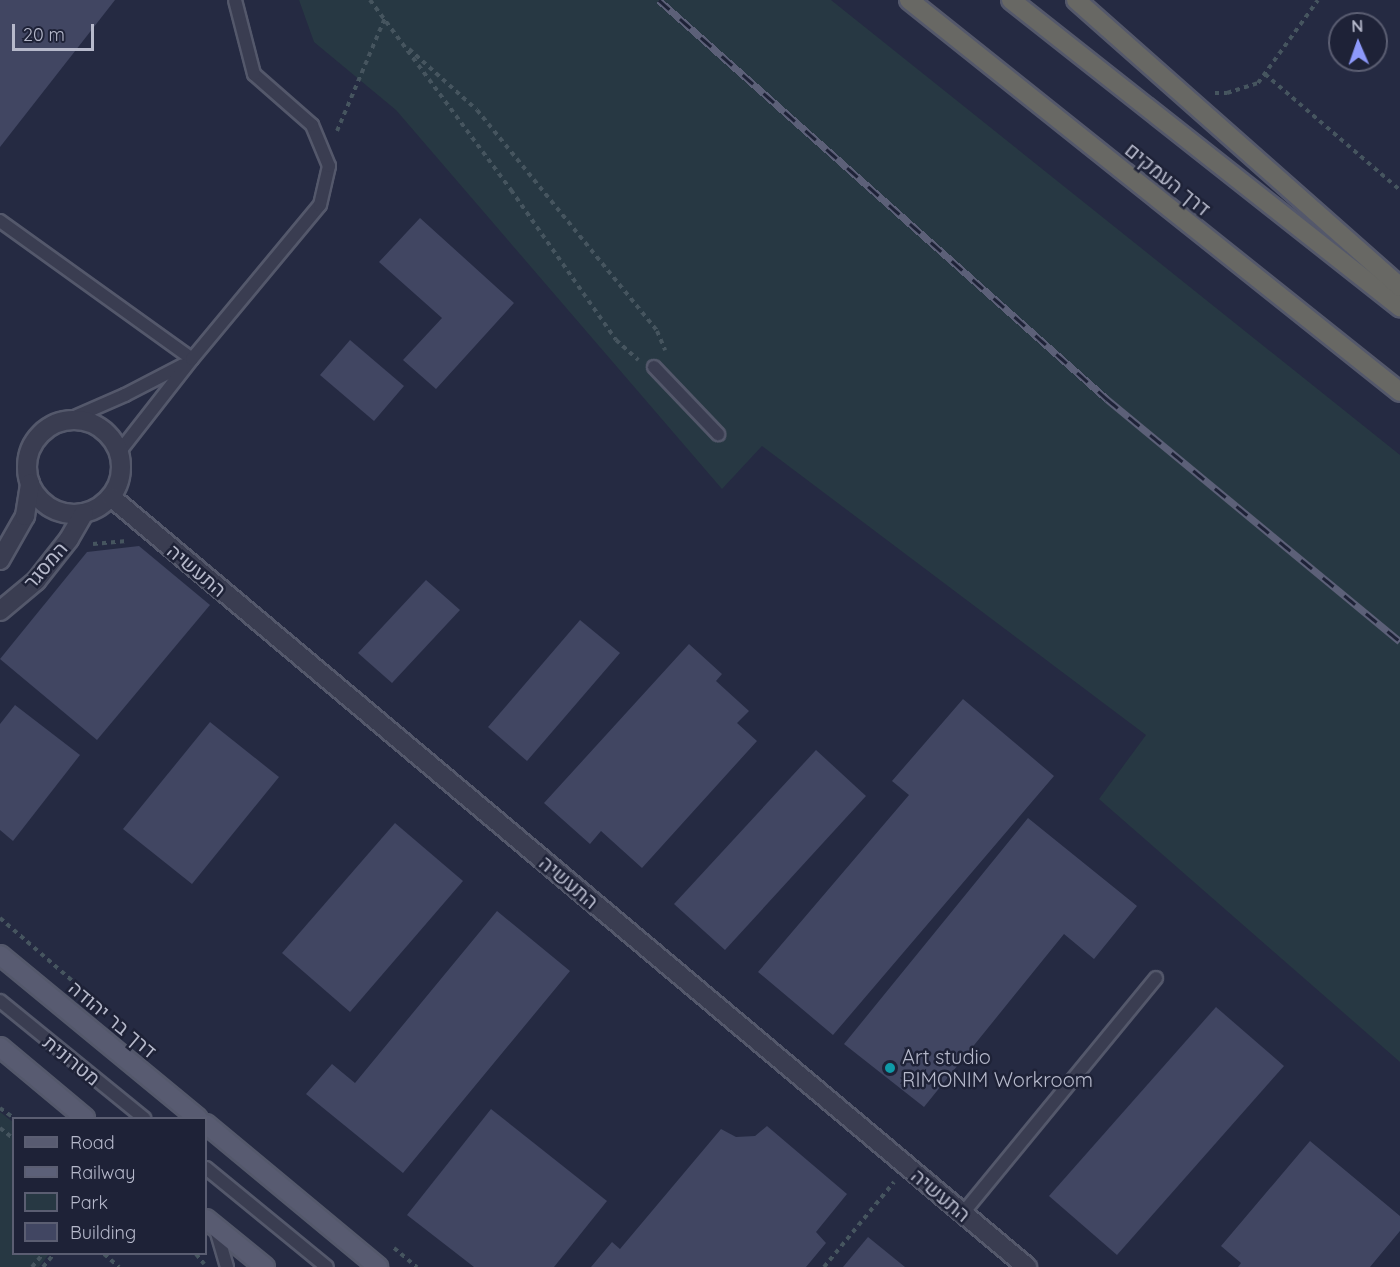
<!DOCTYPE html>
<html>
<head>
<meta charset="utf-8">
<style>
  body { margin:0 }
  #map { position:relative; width:1400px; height:1267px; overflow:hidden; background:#252a42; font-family:Quicksand,Heebo,sans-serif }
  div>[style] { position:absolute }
  .green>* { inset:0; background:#273843 }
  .building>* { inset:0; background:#414662 }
  .path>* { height:4px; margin-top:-2px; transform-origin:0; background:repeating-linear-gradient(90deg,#46555f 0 4.5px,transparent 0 9px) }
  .roads { filter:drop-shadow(2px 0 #54586b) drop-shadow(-2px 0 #54586b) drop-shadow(0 2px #54586b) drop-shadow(0 -2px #54586b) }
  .service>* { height:12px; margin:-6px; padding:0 6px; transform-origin:6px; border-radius:6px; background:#3a3d51 }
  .minor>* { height:18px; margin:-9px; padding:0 9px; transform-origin:9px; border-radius:9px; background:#3a3d51 }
  .minor>.ring { margin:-9px; padding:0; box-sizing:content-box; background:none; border:18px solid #3a3d51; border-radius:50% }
  .primary>* { height:18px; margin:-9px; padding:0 9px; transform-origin:9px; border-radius:9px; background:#585b71 }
  .trunk>* { height:18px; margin:-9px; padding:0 9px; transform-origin:9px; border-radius:9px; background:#686864 }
  .rail>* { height:7px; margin-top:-3.5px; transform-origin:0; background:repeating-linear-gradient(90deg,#1e2237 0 14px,#5c6078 0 28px); box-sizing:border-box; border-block:2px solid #5c6078 }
  .dots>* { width:16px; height:16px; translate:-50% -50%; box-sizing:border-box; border:3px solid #1e2237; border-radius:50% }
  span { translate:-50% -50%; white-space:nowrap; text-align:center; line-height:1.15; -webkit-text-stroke:5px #1e2237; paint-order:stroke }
  .street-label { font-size:20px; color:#b6b9cb }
  .poi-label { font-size:20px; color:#b6b9cb }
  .left { translate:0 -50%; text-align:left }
  .legend { position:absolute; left:12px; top:1117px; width:195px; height:138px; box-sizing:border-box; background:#1e2237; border:2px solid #5b5e72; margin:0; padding:8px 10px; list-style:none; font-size:18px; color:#b6b9cb }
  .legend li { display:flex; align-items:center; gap:12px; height:30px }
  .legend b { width:30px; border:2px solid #5b5e72 }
  .north { position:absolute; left:1328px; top:12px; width:60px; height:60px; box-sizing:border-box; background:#1e2237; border:2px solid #5b5e72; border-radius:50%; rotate:358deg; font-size:16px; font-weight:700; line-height:24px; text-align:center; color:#b6b9cb }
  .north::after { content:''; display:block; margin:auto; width:21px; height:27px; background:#8d99fa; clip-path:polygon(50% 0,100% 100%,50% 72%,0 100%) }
  .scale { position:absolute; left:12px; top:24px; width:82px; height:27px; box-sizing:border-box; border:3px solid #b6b9cb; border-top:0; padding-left:8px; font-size:18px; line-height:21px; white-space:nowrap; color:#b6b9cb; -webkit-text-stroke:4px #1e2237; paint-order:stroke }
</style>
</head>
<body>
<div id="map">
  <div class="green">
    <div style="clip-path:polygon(299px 0,831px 0,1400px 455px,1400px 1062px,1099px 799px,1146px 735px,762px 446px,722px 489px,396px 110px,314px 42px)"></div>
    <div style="clip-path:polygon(0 1112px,13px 1122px,14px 1254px,49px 1254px,39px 1267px,0 1267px)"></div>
  </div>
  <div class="building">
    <div style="clip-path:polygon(0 0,115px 0,0 147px)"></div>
    <div style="clip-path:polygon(420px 218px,514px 303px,436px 389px,403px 360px,442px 318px,379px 262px)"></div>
    <div style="clip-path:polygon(350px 340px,404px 386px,374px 421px,320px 375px)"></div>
    <div style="clip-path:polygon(139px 546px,210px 605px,97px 740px,0 659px,87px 552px)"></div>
    <div style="clip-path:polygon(426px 580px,460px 610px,392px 683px,358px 653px)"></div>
    <div style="clip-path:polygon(580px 620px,620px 653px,527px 761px,488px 727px)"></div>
    <div style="clip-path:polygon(689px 644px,722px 674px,716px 681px,749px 711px,737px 723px,757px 741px,642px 868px,601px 831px,590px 844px,544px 803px)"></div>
    <div style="clip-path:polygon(963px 699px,1054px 776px,833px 1035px,758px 972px,909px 795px,892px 781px)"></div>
    <div style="clip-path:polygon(15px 705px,80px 755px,13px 841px,0 830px,0 724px)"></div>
    <div style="clip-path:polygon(210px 722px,279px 777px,192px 884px,123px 829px)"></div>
    <div style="clip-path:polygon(816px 750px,866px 796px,725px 950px,674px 904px)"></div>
    <div style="clip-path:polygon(1028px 818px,1137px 906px,1094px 959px,1064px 934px,924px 1107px,844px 1044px)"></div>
    <div style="clip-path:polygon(395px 823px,463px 881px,350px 1012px,282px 953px)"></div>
    <div style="clip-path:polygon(497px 911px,570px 971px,403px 1173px,306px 1094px,332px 1064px,355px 1083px)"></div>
    <div style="clip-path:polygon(1216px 1007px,1284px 1066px,1117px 1255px,1049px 1196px)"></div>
    <div style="clip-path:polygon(491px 1109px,607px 1201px,554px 1267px,474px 1267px,407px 1215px)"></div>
    <div style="clip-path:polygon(767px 1126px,847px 1194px,816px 1232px,826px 1243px,806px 1267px,591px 1267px,612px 1242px,620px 1249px,721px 1129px,736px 1137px,755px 1136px)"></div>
    <div style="clip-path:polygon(1310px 1141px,1400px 1216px,1400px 1231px,1370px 1267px,1238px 1267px,1241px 1263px,1221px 1246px)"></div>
    <div style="clip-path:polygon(868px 1237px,905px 1267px,843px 1267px)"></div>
  </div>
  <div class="path">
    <div style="left:370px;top:0;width:237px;rotate:53.4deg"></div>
    <div style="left:511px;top:190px;width:183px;rotate:55deg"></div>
    <div style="left:616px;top:340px;width:30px;rotate:42deg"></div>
    <div style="left:409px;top:49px;width:91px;rotate:41.9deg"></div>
    <div style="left:477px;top:110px;width:285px;rotate:50.8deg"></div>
    <div style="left:657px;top:331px;width:21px;rotate:67deg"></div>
    <div style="left:1265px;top:74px;width:178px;rotate:40.7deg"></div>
    <div style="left:1215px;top:93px;width:12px"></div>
    <div style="left:1227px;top:93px;width:33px;rotate:-18deg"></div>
    <div style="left:1258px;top:83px;width:102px;rotate:-54.1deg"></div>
    <div style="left:337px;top:131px;width:123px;rotate:-67deg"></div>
    <div style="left:93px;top:544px;width:34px;rotate:-5deg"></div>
    <div style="left:0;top:918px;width:111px;rotate:41deg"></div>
    <div style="left:0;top:1108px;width:17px;rotate:36deg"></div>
    <div style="left:0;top:1128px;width:18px;rotate:38deg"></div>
    <div style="left:394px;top:1248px;width:30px;rotate:40deg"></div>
    <div style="left:104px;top:1254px;width:20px;rotate:41deg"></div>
    <div style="left:196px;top:1254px;width:13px;rotate:51deg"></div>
    <div style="left:32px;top:1267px;width:17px;rotate:-50deg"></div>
    <div style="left:43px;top:1267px;width:17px;rotate:-50deg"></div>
    <div style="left:824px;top:1267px;width:110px;rotate:-50.5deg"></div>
  </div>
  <div class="roads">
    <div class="service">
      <div style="left:0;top:221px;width:236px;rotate:35.7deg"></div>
      <div style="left:654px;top:367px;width:93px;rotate:46.3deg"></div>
      <div style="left:70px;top:419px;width:60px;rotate:-23.6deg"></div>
      <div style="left:125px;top:395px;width:65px;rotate:-27.3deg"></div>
      <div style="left:120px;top:451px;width:117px;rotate:-52deg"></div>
      <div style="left:192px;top:359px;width:200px;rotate:-50.3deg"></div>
      <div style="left:320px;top:205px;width:40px;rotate:-77deg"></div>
      <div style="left:329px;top:166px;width:44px;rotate:-112.5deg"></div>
      <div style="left:312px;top:125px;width:77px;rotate:-138.7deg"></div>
      <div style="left:254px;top:74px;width:76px;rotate:-104.4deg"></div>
      <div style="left:0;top:1001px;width:186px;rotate:39.1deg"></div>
      <div style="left:206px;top:1168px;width:156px;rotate:39.3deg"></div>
      <div style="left:963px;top:1213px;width:304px;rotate:-50.6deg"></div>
      <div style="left:215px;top:1226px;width:43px;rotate:73.7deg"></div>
    </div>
    <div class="minor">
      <div class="ring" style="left:27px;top:420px;width:76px;height:76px"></div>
      <div style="left:111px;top:497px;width:1197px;rotate:40.05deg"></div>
      <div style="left:0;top:560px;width:51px;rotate:-60.4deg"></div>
      <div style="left:25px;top:516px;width:33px;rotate:-81deg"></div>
      <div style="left:0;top:611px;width:47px;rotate:-39.8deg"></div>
      <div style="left:36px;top:581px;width:53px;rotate:-51.8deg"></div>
      <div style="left:69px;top:539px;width:30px;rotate:-60deg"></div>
    </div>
    <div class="primary">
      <div style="left:0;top:955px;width:256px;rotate:39.5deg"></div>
      <div style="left:0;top:1047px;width:111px;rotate:39.9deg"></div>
      <div style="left:206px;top:1124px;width:224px;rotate:39.7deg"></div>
      <div style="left:206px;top:1219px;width:76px;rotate:39.1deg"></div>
    </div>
    <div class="trunk">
      <div style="left:909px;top:0;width:628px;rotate:38.6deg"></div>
      <div style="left:1011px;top:0;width:496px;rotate:38.3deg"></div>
      <div style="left:1076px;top:0;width:433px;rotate:41.5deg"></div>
    </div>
  </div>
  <div class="rail">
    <div style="left:659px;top:0;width:600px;rotate:41.69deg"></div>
    <div style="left:1107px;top:399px;width:380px;rotate:39.6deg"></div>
  </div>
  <div class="dots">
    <div style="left:890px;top:1068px;background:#0f9aa8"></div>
  </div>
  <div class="street-label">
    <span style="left:1168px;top:179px;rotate:39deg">דרך העמקים</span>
    <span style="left:45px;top:565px;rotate:-49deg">המסגר</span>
    <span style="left:197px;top:570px;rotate:40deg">התעשיה</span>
    <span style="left:569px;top:882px;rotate:40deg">התעשיה</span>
    <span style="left:113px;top:1019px;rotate:40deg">דרך בר יהודה</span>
    <span style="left:72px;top:1060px;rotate:39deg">מטרונית</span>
    <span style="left:941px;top:1195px;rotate:40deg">התעשיה</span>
  </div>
  <div class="poi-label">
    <span class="left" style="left:902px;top:1068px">Art studio<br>RIMONIM Workroom</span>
  </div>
  <ul class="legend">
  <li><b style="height:8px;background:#585b71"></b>Road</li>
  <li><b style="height:8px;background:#5c6078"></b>Railway</li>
  <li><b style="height:16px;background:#273843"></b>Park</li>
  <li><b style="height:16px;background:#414662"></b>Building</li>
  </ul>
  <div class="north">N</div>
  <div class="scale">20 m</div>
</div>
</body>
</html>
